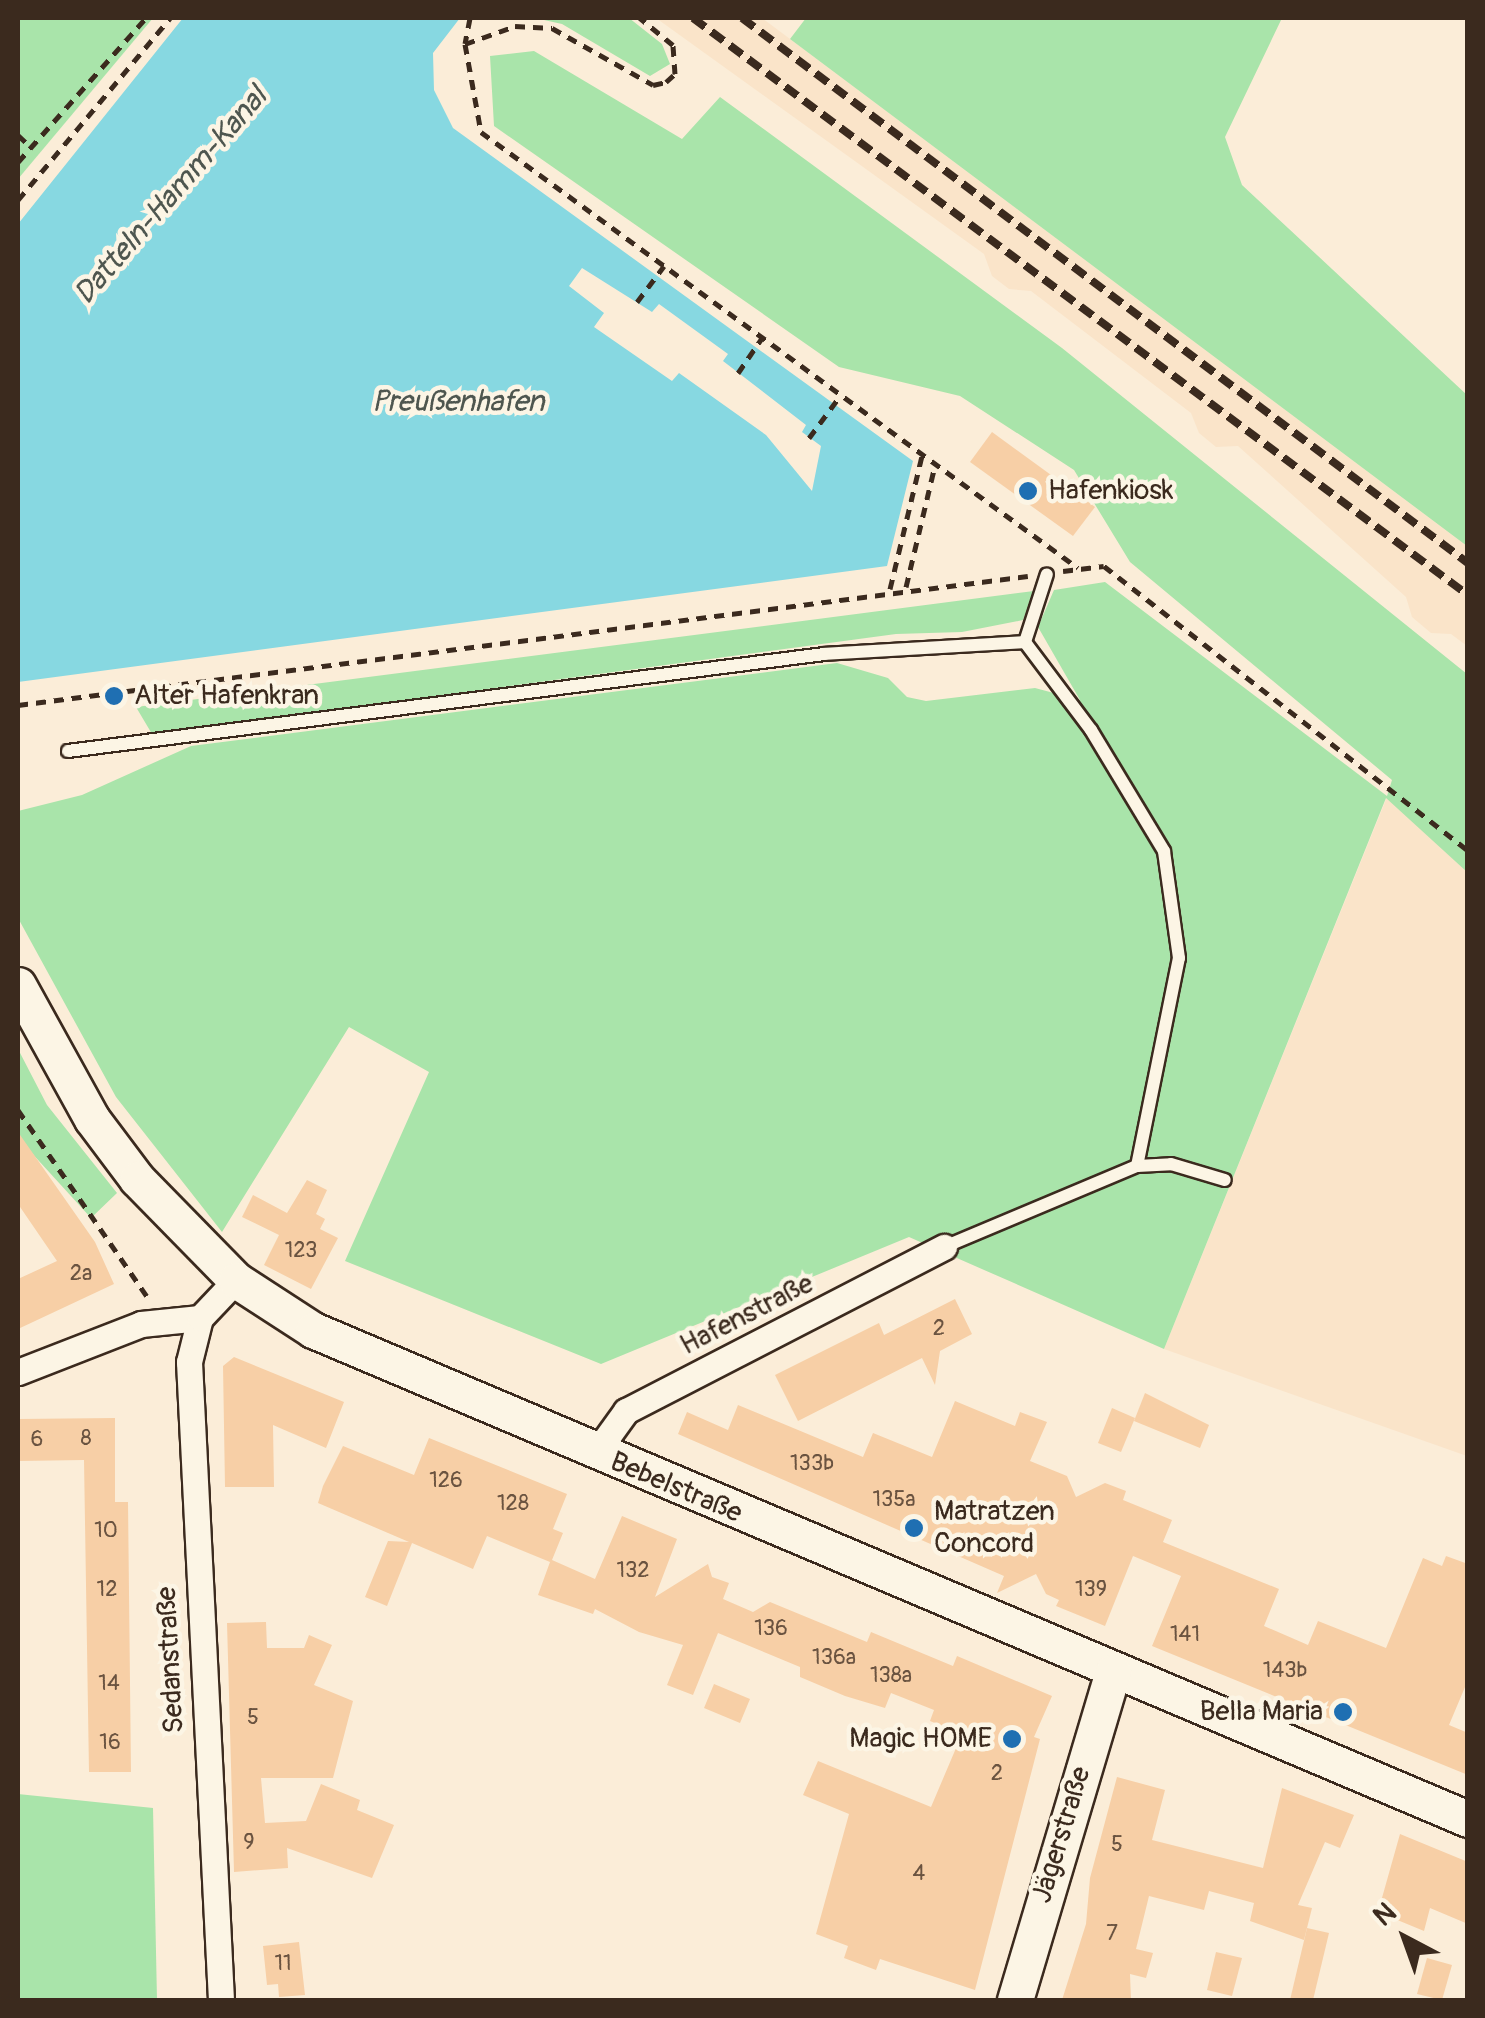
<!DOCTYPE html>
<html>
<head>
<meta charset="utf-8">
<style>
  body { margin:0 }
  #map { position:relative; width:1485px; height:2018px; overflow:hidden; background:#fbedd8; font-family:Pangolin,sans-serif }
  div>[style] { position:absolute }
  .built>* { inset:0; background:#fae4c9 }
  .green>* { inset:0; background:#a9e4aa }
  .water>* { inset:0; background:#87d8e1 }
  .pier>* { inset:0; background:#fbedd8 }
  .building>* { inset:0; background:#f7cfa6 }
  .path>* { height:5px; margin-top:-2.5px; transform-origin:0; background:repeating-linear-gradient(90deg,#3b2a1e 0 10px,transparent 0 18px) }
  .roads { filter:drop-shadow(2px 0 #3b2a1e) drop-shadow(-2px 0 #3b2a1e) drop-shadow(0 2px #3b2a1e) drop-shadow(0 -2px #3b2a1e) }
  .lane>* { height:12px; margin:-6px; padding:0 6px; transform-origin:6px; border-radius:6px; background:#fcf5e5 }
  .street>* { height:25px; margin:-12.5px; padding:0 12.5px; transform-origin:12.5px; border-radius:12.5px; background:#fcf5e5 }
  .secondary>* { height:35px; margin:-17.5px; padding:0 17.5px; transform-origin:17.5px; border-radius:17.5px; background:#fcf5e5 }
  .rail>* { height:8px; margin-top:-4px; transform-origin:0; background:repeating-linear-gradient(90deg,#3b2a1e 0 15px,transparent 0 23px) }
  .dots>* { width:28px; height:28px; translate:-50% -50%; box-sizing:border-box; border:5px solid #fcf5e5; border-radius:50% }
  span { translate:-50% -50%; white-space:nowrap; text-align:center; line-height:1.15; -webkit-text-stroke:9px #fcf5e5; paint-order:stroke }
  .number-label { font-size:22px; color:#6a5340 }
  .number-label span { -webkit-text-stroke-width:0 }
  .poi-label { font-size:28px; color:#3b2a1e }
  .left { translate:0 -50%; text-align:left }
  .right { translate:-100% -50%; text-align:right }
  .street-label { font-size:28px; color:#3b2a1e }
  .water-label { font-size:30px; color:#4e564f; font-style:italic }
  .frame { position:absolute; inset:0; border:20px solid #3b2a1e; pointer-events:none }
  .north { position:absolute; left:1355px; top:1888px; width:100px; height:100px; -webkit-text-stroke:8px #fcf5e5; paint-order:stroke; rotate:319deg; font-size:28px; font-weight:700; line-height:40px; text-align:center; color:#3b2a1e }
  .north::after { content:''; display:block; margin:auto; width:35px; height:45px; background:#3b2a1e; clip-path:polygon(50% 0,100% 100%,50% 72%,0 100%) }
</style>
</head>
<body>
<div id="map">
  <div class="built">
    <div style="clip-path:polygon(656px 18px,762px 18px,1467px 546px,1467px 646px,1451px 634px,1431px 633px,1412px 617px,1406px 597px,1238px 446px,1216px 447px,1199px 433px,1191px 413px,1031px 291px,1009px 289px,992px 276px,984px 254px)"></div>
    <div style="clip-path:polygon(1387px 797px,1467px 872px,1467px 1456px,1164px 1349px)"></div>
  </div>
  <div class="green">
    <div style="clip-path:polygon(18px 18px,153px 18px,18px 179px)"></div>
    <div style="clip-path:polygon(535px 18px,629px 18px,662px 44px,670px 64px,650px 76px,562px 24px)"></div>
    <div style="clip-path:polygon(806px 18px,1282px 18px,1225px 137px,1242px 185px,1467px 395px,1467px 546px,790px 39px)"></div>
    <div style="clip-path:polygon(534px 51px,682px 139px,720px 97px,1062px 348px,1467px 674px,1467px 872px,1386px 798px,1164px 1349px,909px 1237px,601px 1364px,345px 1261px,429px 1072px,349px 1027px,222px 1232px,116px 1097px,18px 918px,18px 811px,82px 795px,191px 746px,837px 663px,888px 678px,907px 697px,926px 701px,1035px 688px,1080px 700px,1038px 627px,1054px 590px,1105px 582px,1387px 796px,1392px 780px,1130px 562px,1074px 470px,960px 396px,839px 367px,494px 126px,490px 56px)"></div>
    <div style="clip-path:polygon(1034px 591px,1023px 620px,962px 632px,896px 634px,152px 734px,136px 707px)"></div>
    <div style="clip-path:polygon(18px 1049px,47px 1105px,117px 1193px,91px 1218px,18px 1138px)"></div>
    <div style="clip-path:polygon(18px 1794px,153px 1808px,157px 2000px,18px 2000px)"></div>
  </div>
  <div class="water">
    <div style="clip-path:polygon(183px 18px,460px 18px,433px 53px,434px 90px,453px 128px,913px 461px,887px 566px,18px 682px,18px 224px)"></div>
  </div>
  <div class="pier">
    <div style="clip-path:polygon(582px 268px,652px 312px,659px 304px,728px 354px,723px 361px,806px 425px,802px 432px,821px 446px,812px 491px,766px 435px,679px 373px,672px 381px,594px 327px,604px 313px,569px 286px)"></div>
  </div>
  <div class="building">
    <div style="clip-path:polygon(992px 432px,1095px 507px,1073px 536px,970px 462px)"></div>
    <div style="clip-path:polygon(18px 1132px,95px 1242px,114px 1284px,18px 1329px,18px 1279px,57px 1261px,18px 1204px)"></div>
    <div style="clip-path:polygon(307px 1180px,327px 1190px,316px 1214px,325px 1219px,320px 1229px,338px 1238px,311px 1289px,264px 1265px,279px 1235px,242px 1217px,253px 1195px,287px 1213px)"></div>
    <div style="clip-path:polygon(955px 1299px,972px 1334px,940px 1351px,935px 1385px,922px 1358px,798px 1421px,775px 1375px,879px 1323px,884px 1335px)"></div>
    <div style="clip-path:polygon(234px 1357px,344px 1402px,326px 1448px,273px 1425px,274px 1487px,225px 1487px,223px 1366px)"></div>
    <div style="clip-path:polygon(1145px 1393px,1209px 1425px,1200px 1448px,1134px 1421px)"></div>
    <div style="clip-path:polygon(955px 1401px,1015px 1426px,1020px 1412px,1047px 1422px,1030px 1461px,1067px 1476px,1076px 1497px,1105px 1483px,1126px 1491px,1123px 1500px,1172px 1520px,1163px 1542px,1279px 1589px,1264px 1626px,1308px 1645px,1318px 1621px,1386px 1648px,1423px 1558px,1442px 1566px,1446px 1556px,1468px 1564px,1468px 1680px,1449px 1725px,1468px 1733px,1468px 1775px,1152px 1646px,1181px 1576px,1133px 1556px,1105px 1626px,1056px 1606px,1059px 1600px,1046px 1594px,1036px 1574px,997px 1593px,1004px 1576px,678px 1434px,687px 1412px,728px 1430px,738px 1405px,863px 1457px,873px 1433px,932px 1457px)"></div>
    <div style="clip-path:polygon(1112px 1408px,1135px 1418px,1121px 1452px,1098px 1443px)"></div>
    <div style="clip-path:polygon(115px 1418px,115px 1502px,128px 1502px,131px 1772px,89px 1772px,84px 1460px,18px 1461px,18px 1419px)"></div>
    <div style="clip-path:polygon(429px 1438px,567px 1494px,553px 1529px,563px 1533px,552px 1560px,595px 1579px,622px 1516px,677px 1539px,655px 1597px,708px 1564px,712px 1577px,729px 1583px,723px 1599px,753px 1612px,770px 1602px,867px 1642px,871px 1632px,953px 1666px,957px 1656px,1052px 1696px,1034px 1737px,1040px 1739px,975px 1990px,880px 1959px,876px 1970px,844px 1958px,848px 1946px,816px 1934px,849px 1814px,803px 1795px,818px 1761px,931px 1807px,962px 1734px,930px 1721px,934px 1710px,891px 1693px,885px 1708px,845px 1696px,800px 1677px,800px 1667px,718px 1633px,693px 1695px,667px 1685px,683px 1645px,639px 1632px,595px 1609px,593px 1614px,538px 1595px,550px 1562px,487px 1536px,473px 1569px,412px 1543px,387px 1606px,365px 1597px,388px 1541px,409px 1542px,318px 1503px,323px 1486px,343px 1446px,414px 1475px)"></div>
    <div style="clip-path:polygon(266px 1622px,267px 1648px,304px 1648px,309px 1635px,332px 1645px,314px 1685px,353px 1701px,333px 1778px,261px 1778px,265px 1823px,306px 1821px,321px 1784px,360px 1800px,357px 1810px,394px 1825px,372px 1878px,287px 1848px,288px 1868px,234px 1872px,227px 1623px)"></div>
    <div style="clip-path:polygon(714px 1684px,750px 1699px,740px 1723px,704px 1708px)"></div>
    <div style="clip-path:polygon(1117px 1777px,1165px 1790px,1152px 1840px,1263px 1868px,1282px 1788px,1354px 1815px,1340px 1848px,1325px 1842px,1298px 1905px,1312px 1908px,1304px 1940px,1250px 1921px,1254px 1903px,1209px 1891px,1204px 1910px,1149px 1896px,1136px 1949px,1153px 1953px,1146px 1978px,1130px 1974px,1131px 2000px,1062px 2000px,1086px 1924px,1090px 1878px)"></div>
    <div style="clip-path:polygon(1400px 1834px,1468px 1862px,1468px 1924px,1430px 1908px,1424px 1931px,1378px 1912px)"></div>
    <div style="clip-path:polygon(1307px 1928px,1329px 1933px,1313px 2000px,1290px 2000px)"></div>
    <div style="clip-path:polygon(299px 1942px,305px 1995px,279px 1997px,278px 1984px,267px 1985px,263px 1946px)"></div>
    <div style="clip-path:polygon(1216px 1952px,1242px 1958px,1232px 1996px,1207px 1990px)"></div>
    <div style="clip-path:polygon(1427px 1958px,1452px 1965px,1442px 2000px,1417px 1994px)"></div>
  </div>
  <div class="path">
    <div style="left:470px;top:18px;width:26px;rotate:101deg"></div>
    <div style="left:465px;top:44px;width:89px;rotate:79.7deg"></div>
    <div style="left:481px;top:132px;width:739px;rotate:36.14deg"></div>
    <div style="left:465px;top:44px;width:53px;rotate:-19.8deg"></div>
    <div style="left:515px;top:26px;width:37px;rotate:3deg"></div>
    <div style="left:552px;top:28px;width:116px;rotate:29.4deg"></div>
    <div style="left:653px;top:85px;width:13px;rotate:-13deg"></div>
    <div style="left:666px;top:82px;width:12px;rotate:-42deg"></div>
    <div style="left:675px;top:74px;width:29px;rotate:-94deg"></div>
    <div style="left:673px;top:45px;width:43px;rotate:-140.7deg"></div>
    <div style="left:18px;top:135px;width:19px;rotate:43deg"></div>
    <div style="left:18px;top:162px;width:193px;rotate:-48.4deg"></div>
    <div style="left:18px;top:200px;width:237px;rotate:-50.1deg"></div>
    <div style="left:637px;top:302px;width:45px;rotate:-53.1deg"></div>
    <div style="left:738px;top:373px;width:42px;rotate:-55.6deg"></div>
    <div style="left:809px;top:438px;width:52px;rotate:-53.6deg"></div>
    <div style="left:1063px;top:571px;width:41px;rotate:-7deg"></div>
    <div style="left:1104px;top:566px;width:462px;rotate:38deg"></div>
    <div style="left:906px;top:587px;width:125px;rotate:-76.6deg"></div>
    <div style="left:890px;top:589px;width:137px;rotate:-76.5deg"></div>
    <div style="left:18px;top:705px;width:1018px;rotate:-7.28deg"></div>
    <div style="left:18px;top:1110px;width:226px;rotate:55.3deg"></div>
  </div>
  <div class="roads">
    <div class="lane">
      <div style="left:68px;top:751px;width:762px;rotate:-7.31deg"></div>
      <div style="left:824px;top:654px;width:201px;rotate:-3.4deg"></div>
      <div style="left:1137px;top:1166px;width:34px;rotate:-3deg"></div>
      <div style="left:1171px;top:1164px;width:56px;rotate:16.5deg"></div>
      <div style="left:944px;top:1247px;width:209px;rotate:-22.8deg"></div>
      <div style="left:1137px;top:1166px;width:212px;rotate:-78.6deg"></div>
      <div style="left:1179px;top:958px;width:108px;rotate:-98deg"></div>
      <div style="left:1164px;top:851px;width:141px;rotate:-121.1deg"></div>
      <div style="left:1091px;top:730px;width:110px;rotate:-126.9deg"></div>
      <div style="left:1025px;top:642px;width:71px;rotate:-72.1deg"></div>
    </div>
    <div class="street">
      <div style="left:18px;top:1372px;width:132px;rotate:-21.3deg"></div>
      <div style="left:141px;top:1324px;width:59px;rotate:-5.8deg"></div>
      <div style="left:595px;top:1454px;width:53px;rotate:-54.2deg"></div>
      <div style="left:626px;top:1411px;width:358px;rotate:-27.3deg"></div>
      <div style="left:221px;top:2000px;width:639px;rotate:-92.87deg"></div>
      <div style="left:189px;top:1362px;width:45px;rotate:-76deg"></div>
      <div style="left:200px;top:1318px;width:52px;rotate:-46.5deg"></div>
    </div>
    <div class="secondary">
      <div style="left:18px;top:985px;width:153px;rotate:61.1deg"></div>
      <div style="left:92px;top:1119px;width:75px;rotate:53.1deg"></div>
      <div style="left:137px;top:1179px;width:141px;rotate:45.6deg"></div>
      <div style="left:236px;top:1280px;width:92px;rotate:33deg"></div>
      <div style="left:313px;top:1330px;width:1254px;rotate:22.95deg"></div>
      <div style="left:1015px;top:2000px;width:342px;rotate:-73.4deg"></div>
    </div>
  </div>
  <div class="rail">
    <div style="left:693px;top:18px;width:966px;rotate:36.67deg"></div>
    <div style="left:742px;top:18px;width:908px;rotate:36.9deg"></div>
  </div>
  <div class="dots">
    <div style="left:1028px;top:491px;background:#1f6fb2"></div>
    <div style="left:114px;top:696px;background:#1f6fb2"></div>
    <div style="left:914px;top:1528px;background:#1f6fb2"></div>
    <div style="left:1343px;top:1712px;background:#1f6fb2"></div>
    <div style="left:1012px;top:1739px;background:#1f6fb2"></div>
  </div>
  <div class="number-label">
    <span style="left:301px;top:1251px">123</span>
    <span style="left:81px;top:1274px">2a</span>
    <span style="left:939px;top:1329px">2</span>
    <span style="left:86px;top:1439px">8</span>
    <span style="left:37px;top:1440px">6</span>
    <span style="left:812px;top:1464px">133b</span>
    <span style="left:446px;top:1481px">126</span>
    <span style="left:894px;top:1500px">135a</span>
    <span style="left:513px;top:1504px">128</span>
    <span style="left:106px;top:1531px">10</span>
    <span style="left:633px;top:1571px">132</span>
    <span style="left:107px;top:1590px">12</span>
    <span style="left:1091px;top:1590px">139</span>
    <span style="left:771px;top:1629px">136</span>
    <span style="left:1185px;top:1635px">141</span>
    <span style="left:834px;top:1658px">136a</span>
    <span style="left:1285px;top:1671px">143b</span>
    <span style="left:891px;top:1676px">138a</span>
    <span style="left:109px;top:1684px">14</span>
    <span style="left:253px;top:1718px">5</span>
    <span style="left:110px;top:1743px">16</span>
    <span style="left:997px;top:1774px">2</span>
    <span style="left:249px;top:1843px">9</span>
    <span style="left:1117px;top:1845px">5</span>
    <span style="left:919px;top:1874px">4</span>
    <span style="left:1112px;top:1934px">7</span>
    <span style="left:283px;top:1964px">11</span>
  </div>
  <div class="poi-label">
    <span class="left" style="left:1048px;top:491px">Hafenkiosk</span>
    <span class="left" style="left:134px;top:696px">Alter Hafenkran</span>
    <span class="left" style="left:934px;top:1528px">Matratzen<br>Concord</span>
    <span class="right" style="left:1323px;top:1712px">Bella Maria</span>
    <span class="right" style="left:992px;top:1739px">Magic HOME</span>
  </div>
  <div class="street-label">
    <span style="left:747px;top:1315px;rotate:-27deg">Hafenstraße</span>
    <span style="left:676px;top:1488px;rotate:23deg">Bebelstraße</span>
    <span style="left:171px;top:1660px;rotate:-93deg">Sedanstraße</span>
    <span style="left:1062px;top:1835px;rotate:-73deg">Jägerstraße</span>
  </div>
  <div class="water-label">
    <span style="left:171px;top:196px;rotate:-49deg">Datteln-Hamm-Kanal</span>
    <span style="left:458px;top:402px">Preußenhafen</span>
  </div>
  <div class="frame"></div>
  <div class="north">N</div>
</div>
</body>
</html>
